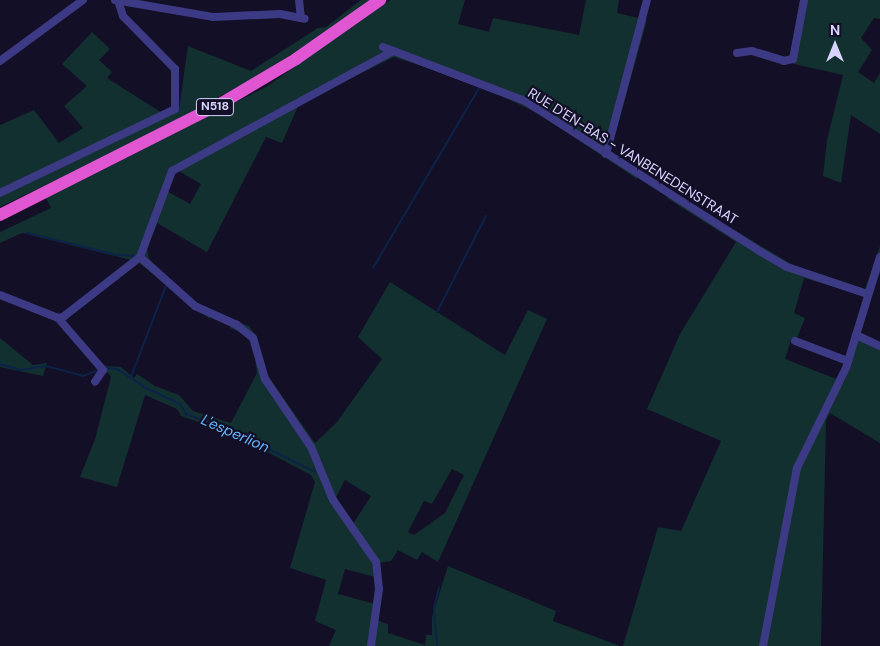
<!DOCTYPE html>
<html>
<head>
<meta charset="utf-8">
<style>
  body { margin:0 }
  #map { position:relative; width:880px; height:646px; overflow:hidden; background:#130f26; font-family:"DM Sans",sans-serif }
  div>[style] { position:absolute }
  .green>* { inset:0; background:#12302f }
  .stream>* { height:2px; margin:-1px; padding:0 1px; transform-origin:1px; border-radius:1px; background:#0c2248 }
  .minor>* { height:8px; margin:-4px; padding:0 4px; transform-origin:4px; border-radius:4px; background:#3d3a85 }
  .trunk>* { height:12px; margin:-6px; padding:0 6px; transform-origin:6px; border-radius:6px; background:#e055d1 }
  span { translate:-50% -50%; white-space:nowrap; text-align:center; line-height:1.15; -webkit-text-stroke:4.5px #130f26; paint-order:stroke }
  .shield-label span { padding:1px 4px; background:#130f26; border:1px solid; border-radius:4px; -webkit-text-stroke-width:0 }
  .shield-label { font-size:12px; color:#d9d4ff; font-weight:700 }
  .street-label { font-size:14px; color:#d9d4ff }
  .water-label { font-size:15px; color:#62b6ff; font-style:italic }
  .north { position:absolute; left:810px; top:20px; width:50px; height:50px; -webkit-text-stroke:4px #130f26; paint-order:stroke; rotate:0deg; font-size:14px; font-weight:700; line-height:20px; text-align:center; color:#d9d4ff }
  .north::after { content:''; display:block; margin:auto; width:18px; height:22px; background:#d9d4ff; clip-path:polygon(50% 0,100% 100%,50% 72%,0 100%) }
</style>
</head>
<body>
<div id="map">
  <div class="green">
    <div style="clip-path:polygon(361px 0,370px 0,325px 33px,261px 74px,140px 140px,0 207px,0 125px,34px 110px,59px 143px,83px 128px,64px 106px,87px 86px,62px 64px,92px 32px,110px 49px,99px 60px,112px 72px,107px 78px,167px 116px,179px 109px,188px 46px,251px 71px,318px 28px,326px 27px)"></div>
    <div style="clip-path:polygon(evenodd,390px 0,465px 0,458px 24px,489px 32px,493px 18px,579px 35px,586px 0,619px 0,617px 13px,647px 20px,610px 153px,641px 172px,637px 179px,539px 114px,477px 84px,394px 57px,299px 104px,282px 143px,266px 137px,207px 252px,157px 223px,147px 248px,149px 259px,195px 302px,213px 312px,210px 319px,139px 263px,136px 255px,131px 260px,22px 233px,0 243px,0 232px,51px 208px,46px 198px,266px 87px,390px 0,169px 170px,177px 170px,201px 184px,190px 204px,165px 190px,169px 170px)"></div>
    <div style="clip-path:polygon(802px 0,880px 0,880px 19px,874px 18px,861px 38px,872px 50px,858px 72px,874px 83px,880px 73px,880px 134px,851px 115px,841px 183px,823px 176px,827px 140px,843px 75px,759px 56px,761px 50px,786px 58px,791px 55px)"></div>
    <div style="clip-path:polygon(670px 192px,793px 265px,865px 289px,880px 246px,880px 272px,871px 298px,804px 278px,794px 313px,805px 318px,797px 338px,791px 340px,785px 359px,844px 382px,861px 333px,880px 342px,880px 443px,830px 413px,826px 421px,821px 646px,623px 646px,658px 527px,681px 531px,721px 441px,647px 409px,680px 334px,736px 242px,667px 198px)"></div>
    <div style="clip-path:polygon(evenodd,390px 282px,505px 355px,528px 310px,547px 319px,438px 562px,422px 552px,417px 560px,398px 550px,391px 561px,372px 564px,375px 577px,345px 569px,338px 594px,375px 604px,373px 619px,388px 624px,388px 633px,425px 645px,426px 635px,432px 635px,432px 617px,448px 566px,556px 611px,553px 621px,620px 646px,329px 646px,336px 630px,315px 621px,326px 580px,290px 568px,315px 482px,311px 475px,231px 433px,181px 416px,177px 409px,145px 395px,117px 487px,80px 477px,95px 439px,111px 377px,102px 366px,121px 367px,134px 378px,137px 374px,155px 386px,179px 395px,193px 411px,231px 423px,257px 373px,253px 344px,245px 334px,230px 328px,233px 320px,249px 326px,257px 337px,268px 376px,315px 443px,337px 422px,382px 359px,358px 337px,390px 282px,452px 469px,464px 475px,445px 513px,414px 535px,408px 532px,424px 501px,432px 504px,452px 469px,390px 282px,345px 480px,371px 496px,351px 527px,333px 503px,345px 480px)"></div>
    <div style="clip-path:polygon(0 338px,33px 365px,47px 363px,43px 376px,0 367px)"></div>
  </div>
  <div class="stream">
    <div style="left:27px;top:233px;width:93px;rotate:13.7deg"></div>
    <div style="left:117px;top:255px;width:18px;rotate:3deg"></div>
    <div style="left:373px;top:268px;width:209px;rotate:-59.5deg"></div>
    <div style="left:437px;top:312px;width:108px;rotate:-63deg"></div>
    <div style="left:0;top:364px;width:22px;rotate:16deg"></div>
    <div style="left:21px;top:370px;width:25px;rotate:-9deg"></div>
    <div style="left:46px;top:366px;width:38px;rotate:15deg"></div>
    <div style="left:83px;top:376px;width:17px;rotate:-21deg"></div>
    <div style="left:105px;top:368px;width:12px;rotate:5deg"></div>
    <div style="left:117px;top:369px;width:35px;rotate:33deg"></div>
    <div style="left:146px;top:388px;width:38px;rotate:25deg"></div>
    <div style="left:180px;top:404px;width:12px;rotate:59deg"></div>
    <div style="left:186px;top:414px;width:44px;rotate:20.1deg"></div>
    <div style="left:227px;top:429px;width:98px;rotate:26deg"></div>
    <div style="left:131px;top:377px;width:97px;rotate:-69deg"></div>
    <div style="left:437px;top:646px;width:38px;rotate:-95deg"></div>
    <div style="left:434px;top:608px;width:21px;rotate:-76deg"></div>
  </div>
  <div class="minor">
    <div style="left:115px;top:0;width:99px;rotate:9.8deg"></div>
    <div style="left:213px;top:17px;width:67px;rotate:-2.6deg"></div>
    <div style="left:280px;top:14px;width:25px;rotate:11deg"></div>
    <div style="left:299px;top:0;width:18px;rotate:84deg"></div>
    <div style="left:383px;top:47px;width:152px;rotate:20.8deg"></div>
    <div style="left:525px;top:101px;width:280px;rotate:32.6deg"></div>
    <div style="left:761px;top:252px;width:30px;rotate:30deg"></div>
    <div style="left:787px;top:267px;width:84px;rotate:18.6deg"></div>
    <div style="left:737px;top:53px;width:15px;rotate:-8deg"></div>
    <div style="left:752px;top:51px;width:34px;rotate:17deg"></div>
    <div style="left:784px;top:61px;width:9px;rotate:-13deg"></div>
    <div style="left:793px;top:59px;width:60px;rotate:-79.4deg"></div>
    <div style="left:0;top:61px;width:103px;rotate:-36.3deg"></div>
    <div style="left:606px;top:154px;width:159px;rotate:-75.1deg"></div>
    <div style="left:0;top:193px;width:194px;rotate:-25.6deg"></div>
    <div style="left:175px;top:109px;width:40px;rotate:-90deg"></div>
    <div style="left:175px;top:69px;width:74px;rotate:-134.5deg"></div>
    <div style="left:123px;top:16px;width:16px;rotate:-108deg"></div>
    <div style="left:0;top:295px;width:62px;rotate:21.6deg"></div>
    <div style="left:58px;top:318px;width:5px;rotate:-11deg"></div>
    <div style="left:63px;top:317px;width:98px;rotate:-37.9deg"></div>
    <div style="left:58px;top:318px;width:69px;rotate:49.1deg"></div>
    <div style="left:103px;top:370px;width:14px;rotate:124deg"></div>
    <div style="left:856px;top:335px;width:26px;rotate:25deg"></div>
    <div style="left:795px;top:341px;width:57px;rotate:20.7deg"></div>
    <div style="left:371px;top:646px;width:58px;rotate:-82deg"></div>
    <div style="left:379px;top:589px;width:27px;rotate:-96deg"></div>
    <div style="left:376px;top:562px;width:75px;rotate:-124.7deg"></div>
    <div style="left:333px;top:500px;width:57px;rotate:-112.5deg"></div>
    <div style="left:311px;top:447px;width:82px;rotate:-124.1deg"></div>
    <div style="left:265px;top:379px;width:43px;rotate:-106.3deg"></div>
    <div style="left:253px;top:338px;width:21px;rotate:-141deg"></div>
    <div style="left:237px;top:325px;width:46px;rotate:-155.7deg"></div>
    <div style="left:195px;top:306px;width:74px;rotate:-138.3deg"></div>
    <div style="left:140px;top:257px;width:92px;rotate:-69.6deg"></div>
    <div style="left:172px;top:171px;width:249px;rotate:-28.5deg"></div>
    <div style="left:763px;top:646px;width:181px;rotate:-79.2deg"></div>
    <div style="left:797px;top:468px;width:111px;rotate:-63.9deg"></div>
    <div style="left:846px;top:368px;width:116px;rotate:-73deg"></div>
  </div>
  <div class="trunk">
    <div style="left:0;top:215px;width:249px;rotate:-26.8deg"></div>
    <div style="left:222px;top:103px;width:86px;rotate:-30.7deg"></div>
    <div style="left:296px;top:59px;width:103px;rotate:-35.1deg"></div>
  </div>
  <div class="shield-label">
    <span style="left:215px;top:107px">N518</span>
  </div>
  <div class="street-label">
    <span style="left:633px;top:156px;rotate:32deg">RUE D'EN-BAS - VANBENEDENSTRAAT</span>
  </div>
  <div class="water-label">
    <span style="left:235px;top:434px;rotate:24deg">L'esperlion</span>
  </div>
  <div class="north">N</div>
</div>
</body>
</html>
